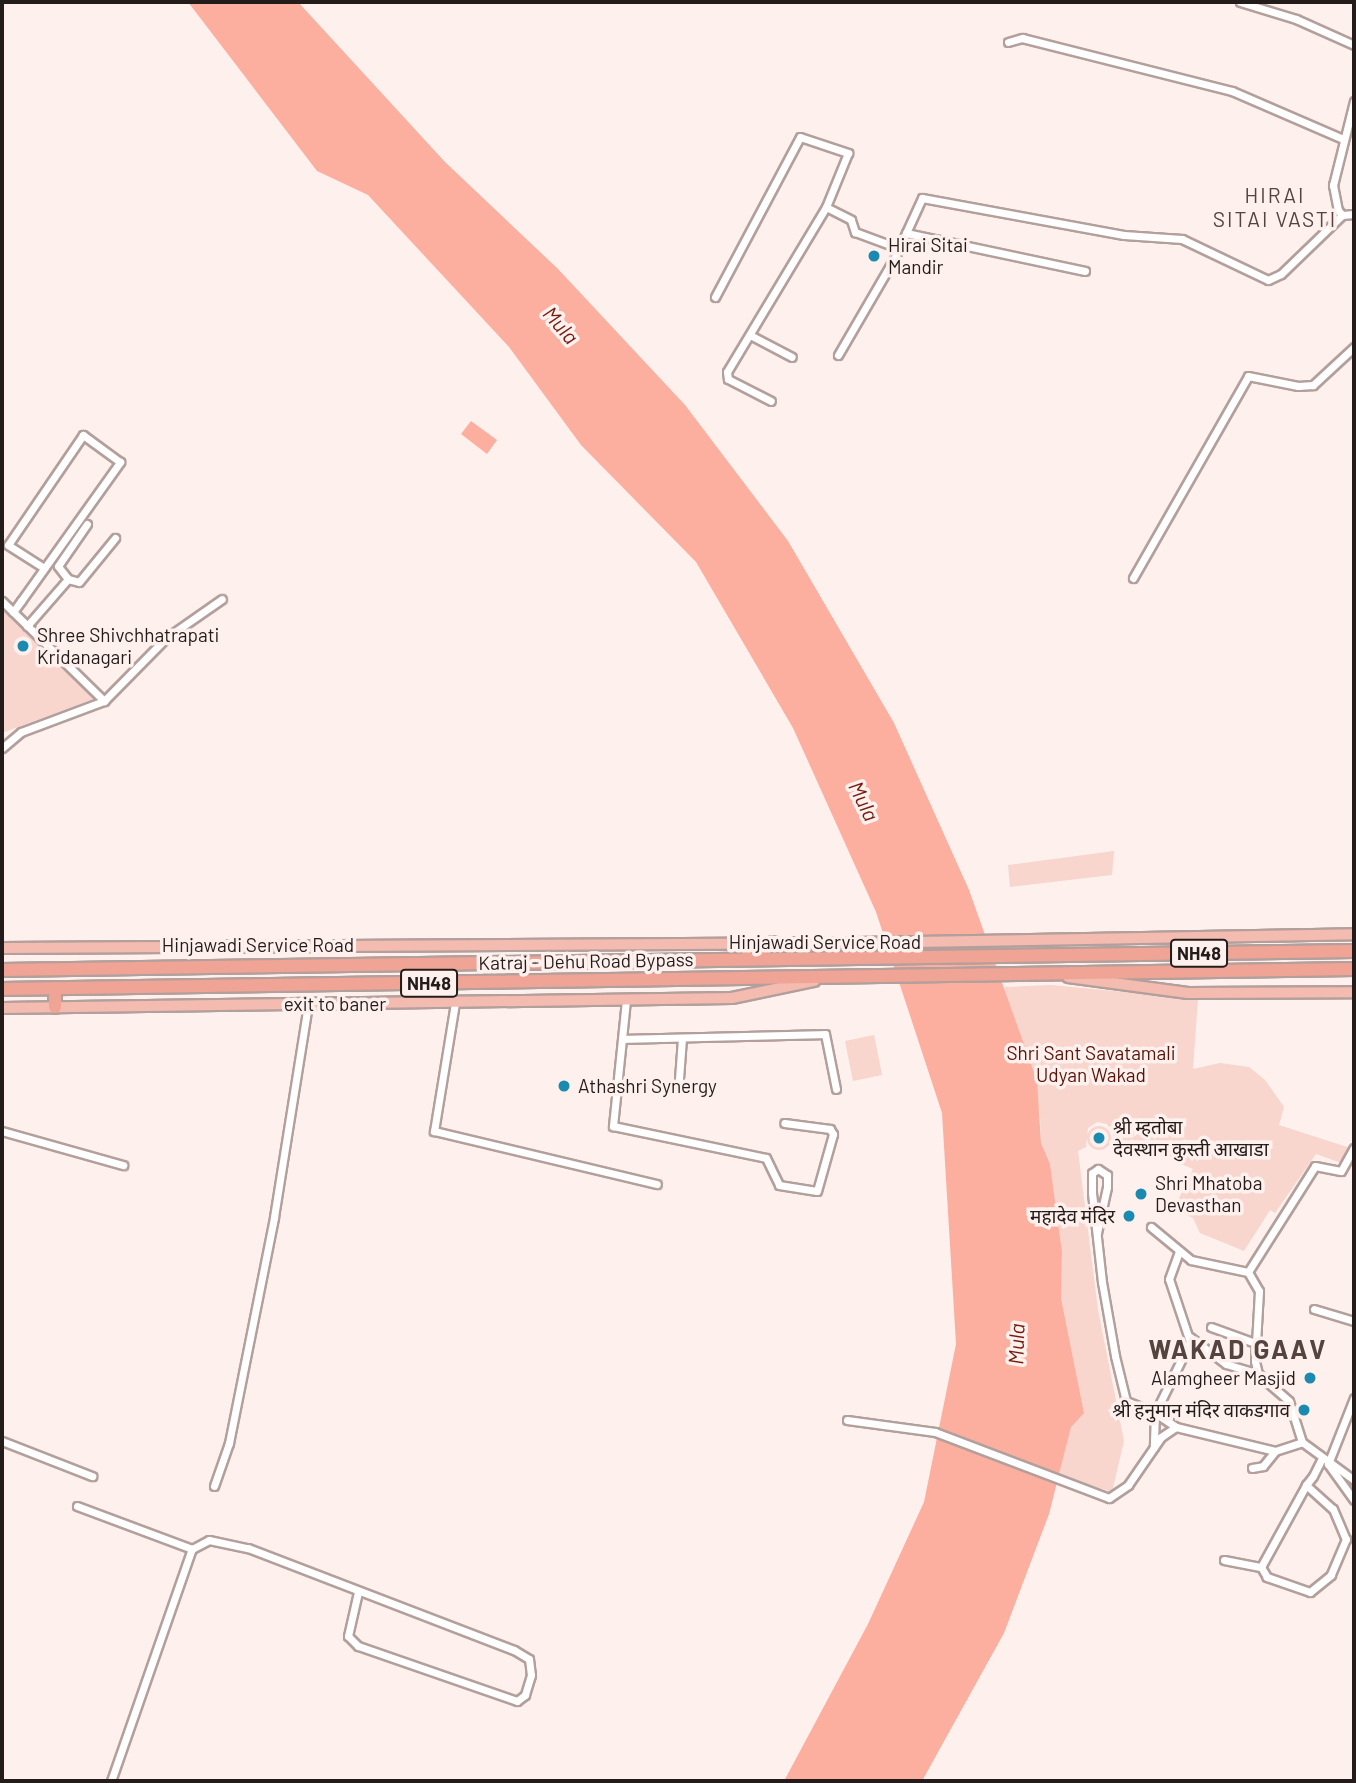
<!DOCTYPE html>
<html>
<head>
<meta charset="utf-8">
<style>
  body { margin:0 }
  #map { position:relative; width:1356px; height:1783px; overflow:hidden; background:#fdf0ed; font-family:Barlow,"Noto Sans Devanagari",sans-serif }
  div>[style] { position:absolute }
  .green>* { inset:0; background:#f8d5cd }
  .round { border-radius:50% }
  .water>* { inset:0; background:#fdaf9f }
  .roads { filter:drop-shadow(2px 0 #b39f9b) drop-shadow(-2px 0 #b39f9b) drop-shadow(0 2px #b39f9b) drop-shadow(0 -2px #b39f9b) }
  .minor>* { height:7px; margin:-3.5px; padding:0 3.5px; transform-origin:3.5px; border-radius:3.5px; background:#fff }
  .primary>* { height:10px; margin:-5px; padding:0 5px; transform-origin:5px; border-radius:5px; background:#f4bbb0 }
  .trunk>* { height:12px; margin:-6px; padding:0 6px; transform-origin:6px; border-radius:6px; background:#f0a496 }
  .dots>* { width:19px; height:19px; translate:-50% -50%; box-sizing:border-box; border:4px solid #fdf0ed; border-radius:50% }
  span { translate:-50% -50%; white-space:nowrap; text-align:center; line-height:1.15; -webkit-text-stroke:7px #fdf0ed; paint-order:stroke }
  .shield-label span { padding:2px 5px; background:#fdf0ed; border:2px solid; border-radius:5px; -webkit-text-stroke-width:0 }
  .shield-label { font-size:18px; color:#241c1b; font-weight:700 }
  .poi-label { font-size:19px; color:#241c1b }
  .left { translate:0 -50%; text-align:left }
  .right { translate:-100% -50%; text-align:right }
  .street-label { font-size:19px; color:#241c1b }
  .park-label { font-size:19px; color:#57140a }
  .neighbourhood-label { font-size:21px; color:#54433f; letter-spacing:2px }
  .water-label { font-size:21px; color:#731b0d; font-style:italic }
  .district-label { font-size:26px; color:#54433f; font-weight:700; letter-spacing:2px }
  .frame { position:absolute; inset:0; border:4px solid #241c1b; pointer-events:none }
</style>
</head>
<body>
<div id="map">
  <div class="green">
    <div style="clip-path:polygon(2px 608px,87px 684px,98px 688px,96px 698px,2px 733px)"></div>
    <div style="clip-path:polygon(1114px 851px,1112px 875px,1010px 887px,1008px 865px)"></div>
    <div style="clip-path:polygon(1051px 985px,1198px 999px,1193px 1069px,1220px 1063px,1249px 1067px,1265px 1080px,1284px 1107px,1279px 1125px,1350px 1148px,1344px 1164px,1316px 1154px,1275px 1213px,1270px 1210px,1244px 1251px,1200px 1233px,1193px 1218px,1174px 1209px,1193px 1169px,1114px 1136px,1107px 1124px,1097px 1122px,1088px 1128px,1086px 1147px,1078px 1151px,1098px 1310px,1124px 1441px,1112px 1492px,1059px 1475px,1071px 1426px,1084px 1413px,1061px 1297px,1062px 1252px,1050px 1164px,1041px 1143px,1040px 1112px,1004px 987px)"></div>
    <div style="clip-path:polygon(874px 1035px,882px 1075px,853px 1081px,845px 1041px)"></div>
    <div class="round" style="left:1087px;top:1126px;width:24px;height:24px"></div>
  </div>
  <div class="water">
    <div style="clip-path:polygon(188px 2px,298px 2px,445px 162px,558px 269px,685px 405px,788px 541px,894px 723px,969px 890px,1037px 1081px,1041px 1143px,1050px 1164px,1062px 1252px,1061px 1298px,1084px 1413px,1071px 1427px,1049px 1514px,1004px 1633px,922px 1781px,784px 1781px,868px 1624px,924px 1502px,956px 1344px,942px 1113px,876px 912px,793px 728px,696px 562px,581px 445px,509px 347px,368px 195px,317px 171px)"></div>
    <div style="clip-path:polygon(471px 421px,497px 440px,487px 454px,461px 434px)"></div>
  </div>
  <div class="roads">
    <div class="minor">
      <div style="left:1240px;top:2px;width:59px;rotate:16.9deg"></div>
      <div style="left:1296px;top:19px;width:64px;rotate:24.1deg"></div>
      <div style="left:1008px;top:42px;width:15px;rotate:-16deg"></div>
      <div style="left:1022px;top:38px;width:217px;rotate:14.2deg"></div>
      <div style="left:1232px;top:91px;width:121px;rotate:23.4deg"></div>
      <div style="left:1354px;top:101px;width:87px;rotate:104deg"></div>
      <div style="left:1333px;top:185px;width:25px;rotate:79deg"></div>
      <div style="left:1338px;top:210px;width:6px;rotate:51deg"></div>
      <div style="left:1342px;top:215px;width:12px;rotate:-5deg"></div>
      <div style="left:826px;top:207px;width:28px;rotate:27deg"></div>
      <div style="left:851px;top:220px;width:13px;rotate:72deg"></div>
      <div style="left:855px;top:232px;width:46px;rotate:20.4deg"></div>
      <div style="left:906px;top:233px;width:183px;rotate:12deg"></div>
      <div style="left:715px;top:297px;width:181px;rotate:-62deg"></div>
      <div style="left:800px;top:137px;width:51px;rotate:18.4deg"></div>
      <div style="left:848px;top:153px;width:58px;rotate:112.2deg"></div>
      <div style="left:826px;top:207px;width:192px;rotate:121deg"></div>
      <div style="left:727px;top:372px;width:7px;rotate:82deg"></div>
      <div style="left:728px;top:379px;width:48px;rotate:27.1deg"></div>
      <div style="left:750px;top:335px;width:47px;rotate:27.6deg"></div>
      <div style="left:838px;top:355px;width:113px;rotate:-59.8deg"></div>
      <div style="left:895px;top:257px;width:65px;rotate:-65.4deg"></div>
      <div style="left:922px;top:198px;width:205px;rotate:10.4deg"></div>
      <div style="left:1124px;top:235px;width:58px;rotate:3.9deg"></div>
      <div style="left:1182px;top:239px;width:95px;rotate:25.5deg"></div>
      <div style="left:1268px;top:280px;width:14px;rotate:-25deg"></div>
      <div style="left:1281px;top:274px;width:85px;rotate:-44deg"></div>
      <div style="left:1133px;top:578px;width:232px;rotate:-60.3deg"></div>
      <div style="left:1248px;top:376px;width:51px;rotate:11.3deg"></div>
      <div style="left:1298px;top:386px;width:15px;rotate:-4deg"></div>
      <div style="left:1313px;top:385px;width:56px;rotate:-42.8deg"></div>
      <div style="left:68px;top:579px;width:16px;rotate:-128deg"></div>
      <div style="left:58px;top:566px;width:51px;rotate:-55.4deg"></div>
      <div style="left:2px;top:601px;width:143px;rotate:44.4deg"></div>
      <div style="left:13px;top:612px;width:14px;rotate:-54deg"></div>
      <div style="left:21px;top:601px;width:171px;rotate:-54.5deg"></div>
      <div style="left:120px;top:462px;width:46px;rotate:-143.9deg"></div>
      <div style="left:83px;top:435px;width:133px;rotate:124.3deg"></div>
      <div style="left:8px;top:545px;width:43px;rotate:32.6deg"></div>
      <div style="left:27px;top:626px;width:62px;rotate:-48.9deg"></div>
      <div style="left:68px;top:579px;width:11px;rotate:15deg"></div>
      <div style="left:79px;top:582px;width:57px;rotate:-50.7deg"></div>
      <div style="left:2px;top:748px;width:25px;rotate:-40deg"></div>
      <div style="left:21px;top:732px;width:89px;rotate:-20.5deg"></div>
      <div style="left:104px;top:701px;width:88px;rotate:-45.5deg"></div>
      <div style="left:166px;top:638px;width:68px;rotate:-34.9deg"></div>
      <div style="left:626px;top:1000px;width:127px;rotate:95.9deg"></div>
      <div style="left:613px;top:1126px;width:156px;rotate:11.8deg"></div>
      <div style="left:766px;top:1158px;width:30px;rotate:64deg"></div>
      <div style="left:779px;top:1185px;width:38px;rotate:9deg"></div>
      <div style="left:817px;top:1191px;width:59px;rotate:-74.3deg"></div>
      <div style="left:833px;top:1134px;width:6px;rotate:-121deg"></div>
      <div style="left:830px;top:1129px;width:46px;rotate:-172.6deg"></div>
      <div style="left:455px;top:1003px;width:130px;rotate:99.3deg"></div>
      <div style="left:434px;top:1131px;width:229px;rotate:13.4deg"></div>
      <div style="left:623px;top:1039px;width:202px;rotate:-1.4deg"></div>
      <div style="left:825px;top:1034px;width:56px;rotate:78.7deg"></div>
      <div style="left:679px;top:1079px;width:41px;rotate:-85.8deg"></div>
      <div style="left:2px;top:1131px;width:126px;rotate:15.7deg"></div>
      <div style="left:1151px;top:1227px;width:52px;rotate:39.5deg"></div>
      <div style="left:1191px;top:1260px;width:58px;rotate:11.9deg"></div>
      <div style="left:1248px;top:1272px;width:125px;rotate:-57.7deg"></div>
      <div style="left:1315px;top:1166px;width:26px;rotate:11deg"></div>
      <div style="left:1341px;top:1171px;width:26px;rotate:-61deg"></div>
      <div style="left:1097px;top:1233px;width:47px;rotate:-77.7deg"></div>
      <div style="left:1107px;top:1187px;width:12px;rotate:-90deg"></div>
      <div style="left:1107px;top:1175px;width:11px;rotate:-146deg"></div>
      <div style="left:1098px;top:1169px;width:7px;rotate:146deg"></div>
      <div style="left:1092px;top:1173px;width:20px;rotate:90deg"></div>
      <div style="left:1092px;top:1193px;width:90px;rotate:83.6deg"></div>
      <div style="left:1102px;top:1282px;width:75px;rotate:80deg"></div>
      <div style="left:1115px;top:1356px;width:46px;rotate:76.3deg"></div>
      <div style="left:1126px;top:1401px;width:31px;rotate:22deg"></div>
      <div style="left:1155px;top:1413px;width:34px;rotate:92deg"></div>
      <div style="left:1248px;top:1272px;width:22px;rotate:60deg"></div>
      <div style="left:1259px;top:1291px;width:70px;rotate:93.3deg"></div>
      <div style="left:1255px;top:1361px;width:13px;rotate:77deg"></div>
      <div style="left:1258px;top:1374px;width:41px;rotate:41.1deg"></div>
      <div style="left:1289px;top:1401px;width:43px;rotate:72.4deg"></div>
      <div style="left:1302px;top:1442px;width:64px;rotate:36.2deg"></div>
      <div style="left:1314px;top:1309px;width:42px;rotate:16.7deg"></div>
      <div style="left:1211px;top:1327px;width:47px;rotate:20deg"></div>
      <div style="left:1190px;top:1337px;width:45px;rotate:36.9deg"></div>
      <div style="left:1226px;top:1364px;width:34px;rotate:17deg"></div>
      <div style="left:1354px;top:1398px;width:71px;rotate:111.5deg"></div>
      <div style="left:1328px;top:1464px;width:44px;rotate:54.2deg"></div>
      <div style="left:847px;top:1420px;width:89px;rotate:7.8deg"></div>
      <div style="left:935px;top:1432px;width:186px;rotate:20.8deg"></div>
      <div style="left:1109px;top:1498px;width:23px;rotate:-34deg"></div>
      <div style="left:1128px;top:1485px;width:58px;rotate:-55.5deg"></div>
      <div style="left:1161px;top:1437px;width:18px;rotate:-34deg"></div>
      <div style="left:1176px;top:1427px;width:102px;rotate:13.6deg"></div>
      <div style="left:1275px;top:1451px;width:28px;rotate:-18deg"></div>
      <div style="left:1176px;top:1427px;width:25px;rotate:-146deg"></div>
      <div style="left:1155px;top:1413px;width:79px;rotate:-63.8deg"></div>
      <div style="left:1190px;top:1342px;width:66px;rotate:-108.4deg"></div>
      <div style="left:1169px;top:1279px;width:30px;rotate:-70deg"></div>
      <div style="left:2px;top:1441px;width:97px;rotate:21.3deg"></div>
      <div style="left:1252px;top:1468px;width:11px;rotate:-10deg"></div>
      <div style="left:1263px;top:1466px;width:19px;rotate:-51deg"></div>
      <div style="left:1306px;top:1485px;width:36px;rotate:42deg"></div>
      <div style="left:1333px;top:1509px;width:33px;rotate:67deg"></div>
      <div style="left:1346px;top:1539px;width:39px;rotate:113deg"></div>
      <div style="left:1331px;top:1575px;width:27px;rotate:141deg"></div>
      <div style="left:1310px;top:1592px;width:46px;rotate:-160.8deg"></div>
      <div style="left:1267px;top:1577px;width:12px;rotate:-121deg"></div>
      <div style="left:1261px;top:1567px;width:94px;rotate:-61.2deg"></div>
      <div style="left:1306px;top:1485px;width:11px;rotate:-52deg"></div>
      <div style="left:1313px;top:1476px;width:18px;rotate:-63deg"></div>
      <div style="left:214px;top:1486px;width:46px;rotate:-70.8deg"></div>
      <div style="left:229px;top:1443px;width:230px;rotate:-78.7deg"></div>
      <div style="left:274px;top:1217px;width:216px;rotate:-80.9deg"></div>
      <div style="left:77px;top:1506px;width:123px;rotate:20.5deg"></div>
      <div style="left:1224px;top:1560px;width:38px;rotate:11deg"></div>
      <div style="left:111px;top:1781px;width:246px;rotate:-70.8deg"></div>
      <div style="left:192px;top:1549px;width:19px;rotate:-28deg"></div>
      <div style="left:209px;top:1540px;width:40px;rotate:12deg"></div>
      <div style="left:248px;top:1548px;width:285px;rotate:21deg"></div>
      <div style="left:514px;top:1650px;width:17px;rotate:31deg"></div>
      <div style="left:529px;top:1659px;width:16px;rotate:83deg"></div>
      <div style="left:531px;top:1675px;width:21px;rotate:107deg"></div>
      <div style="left:525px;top:1695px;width:10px;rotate:143deg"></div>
      <div style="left:517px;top:1701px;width:168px;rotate:-160.9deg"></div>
      <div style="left:358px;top:1646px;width:14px;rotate:-135deg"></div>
      <div style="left:348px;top:1636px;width:45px;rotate:-77.2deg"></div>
    </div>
    <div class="primary">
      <div style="left:2px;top:948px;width:855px;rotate:-0.34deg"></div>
      <div style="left:857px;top:943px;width:497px;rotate:-1deg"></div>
      <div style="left:1068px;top:977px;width:121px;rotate:7.6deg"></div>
      <div style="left:1188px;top:993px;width:166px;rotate:-0.3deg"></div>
      <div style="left:2px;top:1008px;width:730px;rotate:-0.78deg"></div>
      <div style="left:732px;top:998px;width:84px;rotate:-11.7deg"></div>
    </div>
    <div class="trunk">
      <div style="left:746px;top:958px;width:31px;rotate:-29deg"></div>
      <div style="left:2px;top:970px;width:1352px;rotate:-0.81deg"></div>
      <div style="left:55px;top:988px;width:19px;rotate:90deg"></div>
      <div style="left:2px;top:989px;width:1352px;rotate:-0.85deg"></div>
    </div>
  </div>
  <div class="dots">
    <div style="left:874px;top:256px;background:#1b8ab0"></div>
    <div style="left:23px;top:646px;background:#1b8ab0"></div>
    <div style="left:564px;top:1086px;background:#1b8ab0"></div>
    <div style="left:1099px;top:1138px;background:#1b8ab0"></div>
    <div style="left:1141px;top:1194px;background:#1b8ab0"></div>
    <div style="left:1129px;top:1216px;background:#1b8ab0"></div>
    <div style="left:1310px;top:1378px;background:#1b8ab0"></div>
    <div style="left:1304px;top:1410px;background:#1b8ab0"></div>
  </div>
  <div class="shield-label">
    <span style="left:1199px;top:953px">NH48</span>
    <span style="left:429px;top:983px">NH48</span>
  </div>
  <div class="poi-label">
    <span class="left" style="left:888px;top:256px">Hirai Sitai<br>Mandir</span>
    <span class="left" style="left:37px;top:646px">Shree Shivchhatrapati<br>Kridanagari</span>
    <span class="left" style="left:578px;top:1086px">Athashri Synergy</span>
    <span class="left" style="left:1113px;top:1138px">श्री म्हतोबा<br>देवस्थान कुस्ती आखाडा</span>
    <span class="left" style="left:1155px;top:1194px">Shri Mhatoba<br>Devasthan</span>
    <span class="right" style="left:1115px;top:1216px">महादेव मंदिर</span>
    <span class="right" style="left:1296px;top:1378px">Alamgheer Masjid</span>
    <span class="right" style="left:1290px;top:1410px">श्री हनुमान मंदिर वाकडगाव</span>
  </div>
  <div class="street-label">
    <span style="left:825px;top:942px">Hinjawadi Service Road</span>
    <span style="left:258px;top:945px">Hinjawadi Service Road</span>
    <span style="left:586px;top:961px;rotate:-1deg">Katraj - Dehu Road Bypass</span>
    <span style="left:335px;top:1004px">exit to baner</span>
  </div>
  <div class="park-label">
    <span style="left:1091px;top:1064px">Shri Sant Savatamali<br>Udyan Wakad</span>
  </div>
  <div class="neighbourhood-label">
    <span style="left:1275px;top:207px">HIRAI<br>SITAI VASTI</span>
  </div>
  <div class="water-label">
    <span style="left:561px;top:325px;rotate:49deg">Mula</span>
    <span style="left:864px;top:801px;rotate:64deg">Mula</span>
    <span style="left:1016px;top:1344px;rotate:-88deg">Mula</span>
  </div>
  <div class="district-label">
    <span style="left:1238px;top:1349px">WAKAD GAAV</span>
  </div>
  <div class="frame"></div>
</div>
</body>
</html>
